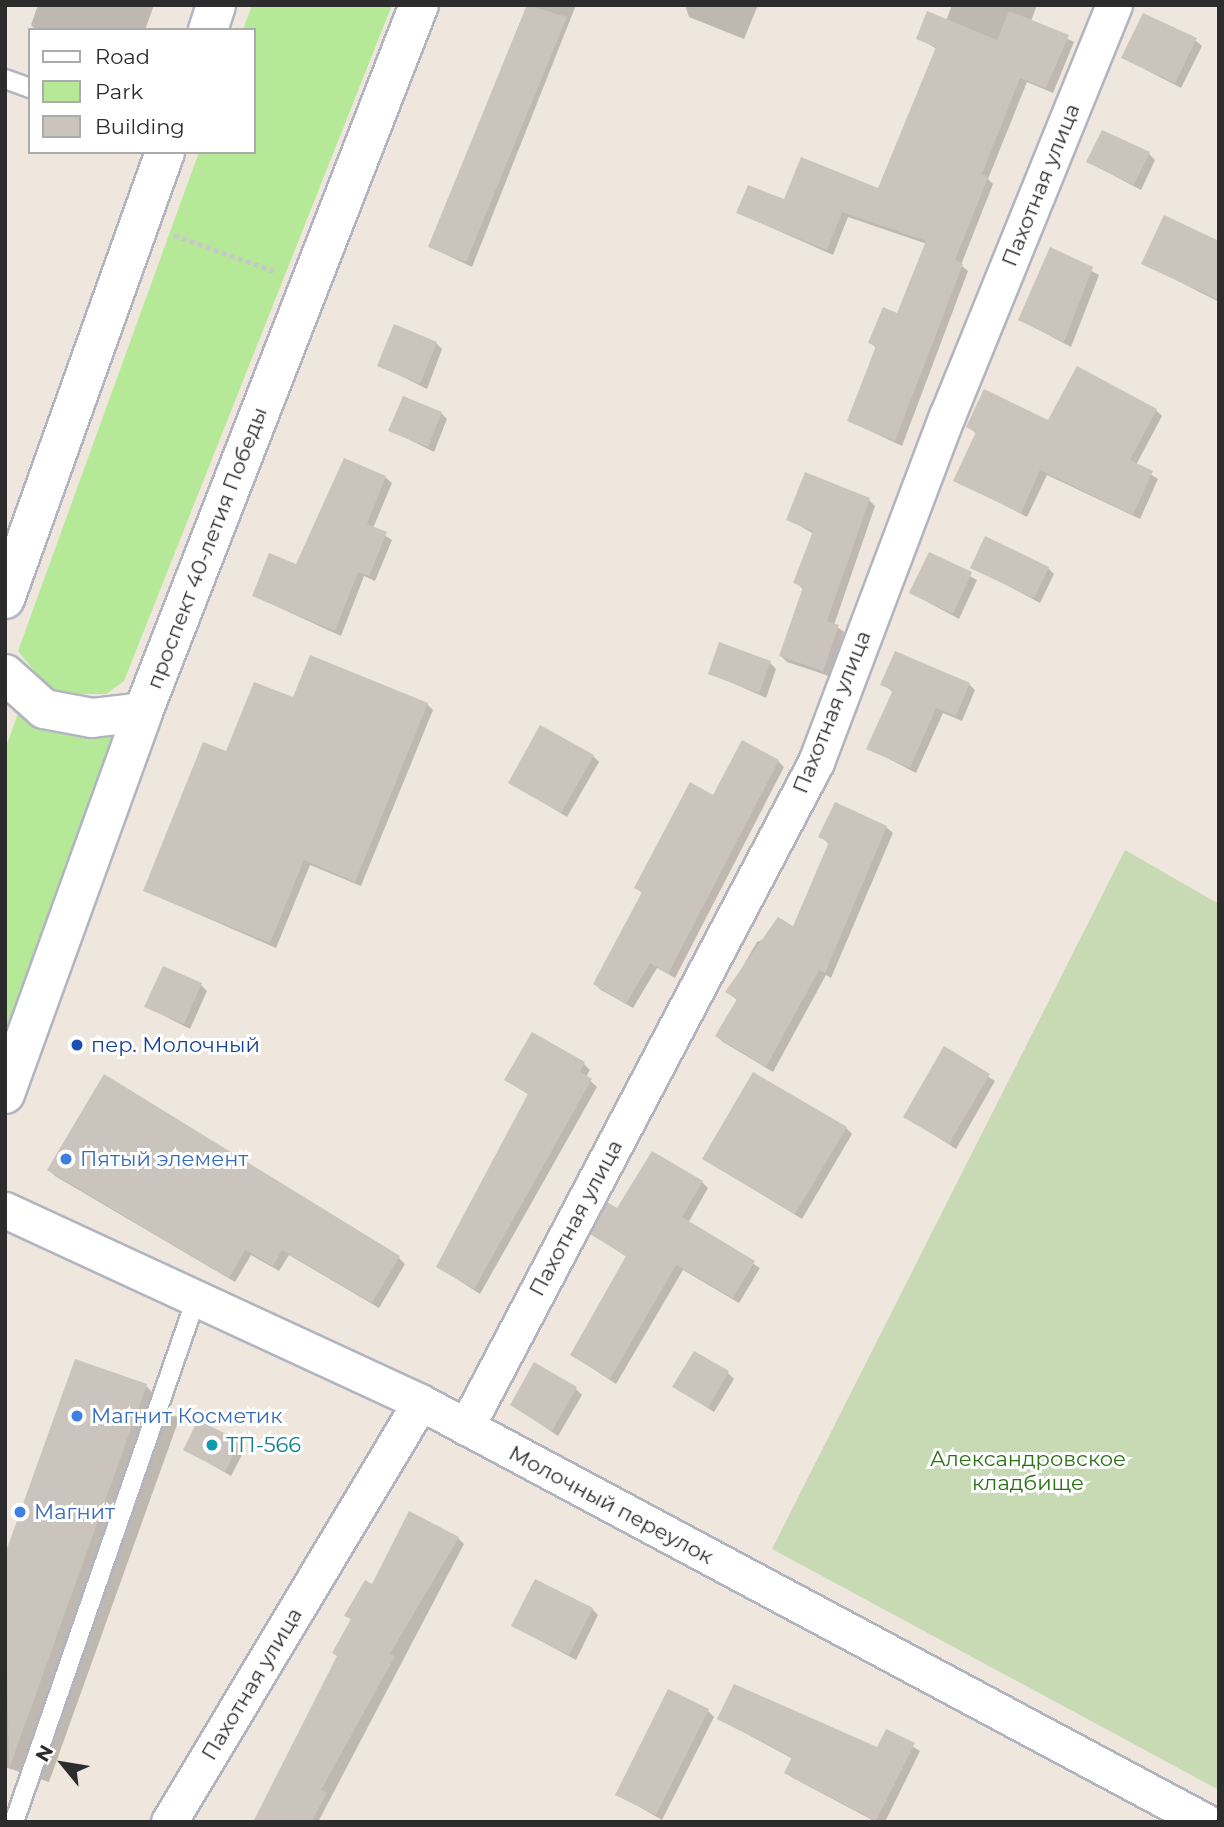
<!DOCTYPE html>
<html>
<head>
<meta charset="utf-8">
<style>
  body { margin:0 }
  #map { position:relative; width:1224px; height:1827px; overflow:hidden; background:#efe7de; font-family:Montserrat,sans-serif }
  div>[style] { position:absolute }
  .green>* { inset:0; background:#b5e997 }
  .cemetery>* { inset:0; background:#c7dab4 }
  .shadow>* { inset:0; background:#0003 }
  .building>* { inset:0; background:#cac4bd }
  .path>* { height:4.5px; margin-top:-2.25px; transform-origin:0; background:repeating-linear-gradient(90deg,#c8c8c8 0 5px,transparent 0 8.5px) }
  .roads { filter:drop-shadow(2px 0 #b2b5c1) drop-shadow(-2px 0 #b2b5c1) drop-shadow(0 2px #b2b5c1) drop-shadow(0 -2px #b2b5c1) }
  .lane>* { height:18px; margin:-9px; padding:0 9px; transform-origin:9px; border-radius:9px; background:#fff }
  .street>* { height:35px; margin:-17.5px; padding:0 17.5px; transform-origin:17.5px; border-radius:17.5px; background:#fff }
  .secondary>* { height:38px; margin:-19px; padding:0 19px; transform-origin:19px; border-radius:19px; background:#fff }
  .dots>* { width:19px; height:19px; translate:-50% -50%; box-sizing:border-box; border:4px solid #fff; border-radius:50% }
  span { translate:-50% -50%; white-space:nowrap; text-align:center; line-height:1.15; -webkit-text-stroke:6px #fff; paint-order:stroke }
  .street-label { font-size:21px; color:#2c2c2c }
  .transit-label { font-size:21px; color:#164399 }
  .left { translate:0 -50%; text-align:left }
  .shop-label { font-size:21px; color:#366cbe }
  .culture-label { font-size:21px; color:#0d838f }
  .park-label { font-size:21px; color:#2b7015 }
  .frame { position:absolute; inset:0; border:7px solid #2c2c2c; pointer-events:none }
  .legend { position:absolute; left:28px; top:28px; width:228px; height:126px; box-sizing:border-box; background:#fff; border:2px solid #ababab; margin:0; padding:9px 12px; list-style:none; font-size:21px; color:#2c2c2c }
  .legend li { display:flex; align-items:center; gap:14px; height:35px }
  .legend b { width:35px; border:2px solid #ababab }
  .north { position:absolute; left:28px; top:1729px; width:70px; height:70px; -webkit-text-stroke:5px #fff; paint-order:stroke; rotate:300deg; font-size:19px; font-weight:700; line-height:28px; text-align:center; color:#2c2c2c }
  .north::after { content:''; display:block; margin:auto; width:24px; height:32px; background:#2c2c2c; clip-path:polygon(50% 0,100% 100%,50% 72%,0 100%) }
</style>
</head>
<body>
<div id="map">
  <div class="green">
    <div style="clip-path:polygon(252px 5px,392px 5px,124px 681px,106px 694px,63px 694px,46px 685px,18px 651px,199px 152px,254px 152px,254px 30px,243px 30px)"></div>
    <div style="clip-path:polygon(23px 699px,126px 733px,5px 1058px,5px 750px)"></div>
  </div>
  <div class="cemetery">
    <div style="clip-path:polygon(1125px 850px,1219px 904px,1219px 1790px,772px 1549px)"></div>
  </div>
  <div class="shadow">
    <div style="clip-path:polygon(38px 5px,154px 5px,145px 30px,36px 30px,31px 25px)"></div>
    <div style="clip-path:polygon(527px 5px,576px 5px,472px 267px,430px 247px)"></div>
    <div style="clip-path:polygon(685px 5px,758px 5px,744px 39px,689px 17px)"></div>
    <div style="clip-path:polygon(952px 5px,1037px 5px,1031px 21px,1074px 42px,1053px 93px,1027px 82px,988px 179px,993px 184px,961px 265px,968px 271px,902px 446px,849px 421px,877px 349px,870px 342px,897px 316px,927px 244px,848px 217px,833px 255px,738px 213px,879px 191px,937px 49px,918px 38px,946px 21px)"></div>
    <div style="clip-path:polygon(1195px 40px,1202px 46px,1181px 88px,1125px 59px)"></div>
    <div style="clip-path:polygon(1149px 154px,1155px 160px,1141px 190px,1088px 162px)"></div>
    <div style="clip-path:polygon(1219px 243px,1219px 302px,1143px 263px)"></div>
    <div style="clip-path:polygon(1051px 249px,1099px 275px,1071px 347px,1020px 320px)"></div>
    <div style="clip-path:polygon(436px 343px,442px 349px,427px 389px,379px 365px)"></div>
    <div style="clip-path:polygon(1156px 410px,1162px 416px,1136px 465px,1158px 479px,1140px 519px,1047px 475px,1027px 517px,956px 480px,977px 434px,968px 427px)"></div>
    <div style="clip-path:polygon(441px 413px,447px 419px,434px 452px,390px 430px)"></div>
    <div style="clip-path:polygon(385px 477px,392px 483px,373px 528px,392px 540px,375px 581px,364px 576px,341px 636px,254px 596px,297px 566px)"></div>
    <div style="clip-path:polygon(869px 500px,875px 506px,834px 625px,844px 632px,829px 676px,787px 662px,781px 656px,804px 590px,795px 582px,814px 534px,788px 519px)"></div>
    <div style="clip-path:polygon(929px 554px,977px 580px,959px 619px,911px 593px)"></div>
    <div style="clip-path:polygon(973px 567px,1048px 568px,1054px 574px,1040px 603px)"></div>
    <div style="clip-path:polygon(770px 663px,776px 669px,766px 698px,710px 673px)"></div>
    <div style="clip-path:polygon(882px 684px,969px 684px,975px 690px,962px 721px,943px 713px,916px 773px,868px 748px,893px 692px)"></div>
    <div style="clip-path:polygon(294px 699px,427px 704px,433px 710px,361px 886px,310px 865px,276px 948px,145px 891px,227px 753px)"></div>
    <div style="clip-path:polygon(593px 756px,599px 762px,567px 817px,511px 783px)"></div>
    <div style="clip-path:polygon(778px 761px,784px 767px,675px 978px,657px 968px,633px 1008px,601px 990px,595px 984px,643px 894px,636px 887px,714px 797px)"></div>
    <div style="clip-path:polygon(886px 827px,893px 833px,831px 978px,826px 975px,773px 1072px,723px 1042px,717px 1036px,738px 1001px,728px 992px,757px 942px,794px 928px,829px 844px,821px 837px)"></div>
    <div style="clip-path:polygon(201px 985px,207px 991px,190px 1029px,147px 1007px)"></div>
    <div style="clip-path:polygon(945px 1049px,995px 1081px,956px 1149px,905px 1116px)"></div>
    <div style="clip-path:polygon(584px 1064px,590px 1070px,586px 1077px,597px 1087px,480px 1294px,438px 1267px,529px 1095px,506px 1079px)"></div>
    <div style="clip-path:polygon(104px 1076px,399px 1258px,405px 1264px,379px 1308px,289px 1255px,279px 1271px,251px 1255px,235px 1282px,55px 1176px,49px 1170px)"></div>
    <div style="clip-path:polygon(846px 1128px,852px 1134px,802px 1219px,704px 1159px)"></div>
    <div style="clip-path:polygon(702px 1182px,708px 1188px,688px 1223px,760px 1268px,739px 1303px,683px 1270px,616px 1384px,572px 1355px,627px 1257px,592px 1234px,618px 1210px)"></div>
    <div style="clip-path:polygon(728px 1373px,734px 1379px,714px 1412px,675px 1387px)"></div>
    <div style="clip-path:polygon(146px 1386px,179px 1419px,49px 1782px,5px 1767px,5px 1560px)"></div>
    <div style="clip-path:polygon(576px 1389px,582px 1395px,558px 1436px,512px 1405px)"></div>
    <div style="clip-path:polygon(199px 1422px,245px 1449px,231px 1476px,185px 1449px)"></div>
    <div style="clip-path:polygon(458px 1538px,464px 1544px,318px 1822px,255px 1822px,338px 1657px,352px 1621px,347px 1615px,373px 1587px)"></div>
    <div style="clip-path:polygon(592px 1609px,598px 1615px,576px 1660px,513px 1626px)"></div>
    <div style="clip-path:polygon(708px 1711px,714px 1717px,662px 1820px,617px 1794px)"></div>
    <div style="clip-path:polygon(719px 1719px,878px 1749px,887px 1731px,920px 1751px,885px 1822px,876px 1822px,793px 1778px,786px 1772px,793px 1759px)"></div>
  </div>
  <div class="building">
    <div style="clip-path:polygon(527px 5px,567px 17px,466px 262px,428px 247px)"></div>
    <div style="clip-path:polygon(927px 11px,997px 40px,1009px 11px,1069px 35px,1046px 88px,1020px 78px,982px 174px,988px 177px,955px 260px,963px 264px,895px 441px,847px 421px,876px 346px,868px 343px,883px 307px,897px 313px,926px 241px,842px 212px,827px 250px,736px 213px,748px 185px,784px 199px,801px 157px,878px 188px,936px 47px,916px 39px)"></div>
    <div style="clip-path:polygon(1143px 13px,1197px 38px,1175px 83px,1121px 58px)"></div>
    <div style="clip-path:polygon(1102px 130px,1150px 152px,1134px 185px,1086px 162px)"></div>
    <div style="clip-path:polygon(1164px 215px,1219px 241px,1219px 300px,1141px 264px)"></div>
    <div style="clip-path:polygon(1050px 247px,1093px 267px,1064px 342px,1018px 320px)"></div>
    <div style="clip-path:polygon(394px 324px,437px 342px,420px 384px,377px 366px)"></div>
    <div style="clip-path:polygon(1077px 366px,1157px 409px,1130px 460px,1153px 471px,1133px 515px,1040px 470px,1021px 513px,953px 481px,976px 432px,966px 427px,984px 389px,1048px 420px)"></div>
    <div style="clip-path:polygon(403px 396px,442px 412px,428px 447px,388px 431px)"></div>
    <div style="clip-path:polygon(344px 458px,386px 476px,367px 524px,387px 532px,369px 576px,358px 572px,335px 631px,252px 596px,269px 553px,296px 564px)"></div>
    <div style="clip-path:polygon(805px 472px,870px 498px,827px 621px,839px 625px,823px 671px,779px 656px,803px 587px,793px 583px,813px 531px,786px 520px)"></div>
    <div style="clip-path:polygon(985px 536px,1049px 567px,1034px 598px,970px 568px)"></div>
    <div style="clip-path:polygon(929px 552px,972px 572px,953px 614px,909px 593px)"></div>
    <div style="clip-path:polygon(719px 642px,771px 661px,759px 693px,708px 674px)"></div>
    <div style="clip-path:polygon(895px 651px,970px 683px,956px 716px,936px 708px,910px 768px,866px 749px,893px 690px,880px 685px)"></div>
    <div style="clip-path:polygon(310px 655px,428px 703px,355px 882px,304px 860px,270px 943px,143px 891px,203px 742px,226px 751px,254px 682px,293px 697px)"></div>
    <div style="clip-path:polygon(540px 725px,594px 755px,561px 813px,508px 783px)"></div>
    <div style="clip-path:polygon(742px 740px,779px 760px,668px 974px,650px 963px,626px 1004px,593px 984px,642px 892px,634px 888px,690px 782px,713px 795px)"></div>
    <div style="clip-path:polygon(835px 802px,887px 826px,825px 973px,819px 970px,766px 1067px,715px 1036px,737px 999px,725px 992px,778px 917px,793px 926px,829px 842px,818px 837px)"></div>
    <div style="clip-path:polygon(163px 966px,202px 983px,184px 1024px,144px 1007px)"></div>
    <div style="clip-path:polygon(532px 1032px,585px 1062px,580px 1071px,592px 1079px,474px 1289px,436px 1267px,528px 1094px,504px 1080px)"></div>
    <div style="clip-path:polygon(944px 1046px,990px 1074px,949px 1144px,903px 1117px)"></div>
    <div style="clip-path:polygon(753px 1072px,847px 1127px,795px 1214px,702px 1159px)"></div>
    <div style="clip-path:polygon(104px 1074px,400px 1256px,372px 1303px,282px 1250px,273px 1266px,245px 1250px,229px 1278px,47px 1170px)"></div>
    <div style="clip-path:polygon(652px 1151px,703px 1181px,682px 1217px,755px 1261px,733px 1298px,676px 1265px,610px 1379px,570px 1355px,626px 1256px,590px 1234px,607px 1202px,617px 1208px)"></div>
    <div style="clip-path:polygon(694px 1351px,729px 1371px,708px 1408px,672px 1387px)"></div>
    <div style="clip-path:polygon(75px 1359px,147px 1384px,9px 1769px,5px 1554px)"></div>
    <div style="clip-path:polygon(534px 1362px,577px 1387px,552px 1431px,510px 1405px)"></div>
    <div style="clip-path:polygon(198px 1420px,240px 1441px,225px 1472px,183px 1450px)"></div>
    <div style="clip-path:polygon(409px 1511px,459px 1537px,390px 1654px,395px 1656px,321px 1790px,327px 1793px,311px 1822px,253px 1822px,337px 1656px,332px 1653px,351px 1619px,344px 1616px,365px 1580px,372px 1584px)"></div>
    <div style="clip-path:polygon(535px 1579px,593px 1608px,569px 1655px,511px 1626px)"></div>
    <div style="clip-path:polygon(734px 1684px,877px 1747px,886px 1729px,915px 1743px,876px 1821px,784px 1773px,792px 1757px,717px 1719px)"></div>
    <div style="clip-path:polygon(668px 1689px,709px 1709px,656px 1815px,615px 1795px)"></div>
  </div>
  <div class="path">
    <div style="left:174px;top:235px;width:106px;rotate:19.8deg"></div>
  </div>
  <div class="roads">
    <div class="lane">
      <div style="left:5px;top:79px;width:27px;rotate:20deg"></div>
      <div style="left:14px;top:1822px;width:554px;rotate:-70.81deg"></div>
    </div>
    <div class="street">
      <div style="left:5px;top:1210px;width:457px;rotate:24.8deg"></div>
      <div style="left:420px;top:1402px;width:891px;rotate:28.12deg"></div>
      <div style="left:466px;top:1427px;width:751px;rotate:-62.24deg"></div>
      <div style="left:816px;top:762px;width:370px;rotate:-69.3deg"></div>
      <div style="left:947px;top:416px;width:444px;rotate:-67.9deg"></div>
      <div style="left:169px;top:1822px;width:489px;rotate:-59.1deg"></div>
    </div>
    <div class="secondary">
      <div style="left:208px;top:30px;width:26px;rotate:-72deg"></div>
      <div style="left:5px;top:599px;width:475px;rotate:-70.3deg"></div>
      <div style="left:5px;top:674px;width:52px;rotate:41.9deg"></div>
      <div style="left:44px;top:709px;width:49px;rotate:10.6deg"></div>
      <div style="left:92px;top:718px;width:51px;rotate:-6.7deg"></div>
      <div style="left:5px;top:1094px;width:406px;rotate:-70.1deg"></div>
      <div style="left:143px;top:712px;width:759px;rotate:-68.68deg"></div>
    </div>
  </div>
  <div class="dots">
    <div style="left:77px;top:1045px;background:#1a4fb4"></div>
    <div style="left:66px;top:1159px;background:#3f7fe0"></div>
    <div style="left:77px;top:1416px;background:#3f7fe0"></div>
    <div style="left:212px;top:1445px;background:#0f9aa8"></div>
    <div style="left:20px;top:1512px;background:#3f7fe0"></div>
  </div>
  <div class="street-label">
    <span style="left:1041px;top:185px;rotate:-68deg">Пахотная улица</span>
    <span style="left:207px;top:548px;rotate:-69deg">проспект 40-летия Победы</span>
    <span style="left:832px;top:712px;rotate:-68deg">Пахотная улица</span>
    <span style="left:576px;top:1218px;rotate:-62deg">Пахотная улица</span>
    <span style="left:611px;top:1505px;rotate:28deg">Молочный переулок</span>
    <span style="left:252px;top:1684px;rotate:-59deg">Пахотная улица</span>
  </div>
  <div class="transit-label">
    <span class="left" style="left:91px;top:1045px">пер. Молочный</span>
  </div>
  <div class="shop-label">
    <span class="left" style="left:80px;top:1159px">Пятый элемент</span>
    <span class="left" style="left:91px;top:1416px">Магнит Косметик</span>
    <span class="left" style="left:34px;top:1512px">Магнит</span>
  </div>
  <div class="culture-label">
    <span class="left" style="left:226px;top:1445px">ТП-566</span>
  </div>
  <div class="park-label">
    <span style="left:1028px;top:1471px">Александровское<br>кладбище</span>
  </div>
  <div class="frame"></div>
  <ul class="legend">
  <li><b style="height:9px;background:#fff"></b>Road</li>
  <li><b style="height:19px;background:#b5e997"></b>Park</li>
  <li><b style="height:19px;background:#cac4bd"></b>Building</li>
  </ul>
  <div class="north">N</div>
</div>
</body>
</html>
